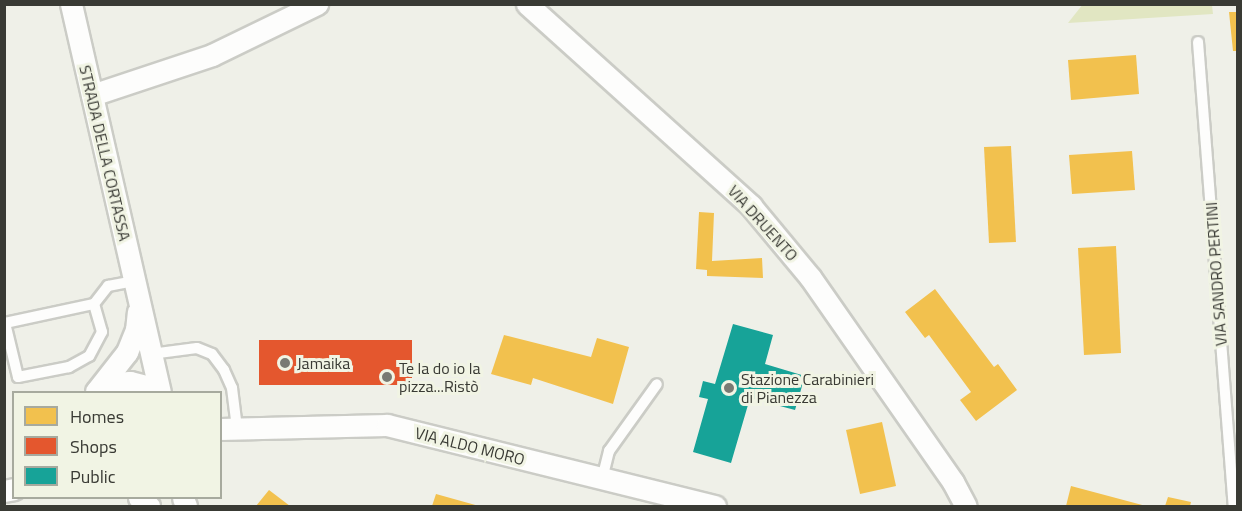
<!DOCTYPE html>
<html>
<head>
<meta charset="utf-8">
<style>
  body { margin:0 }
  #map { position:relative; width:1242px; height:511px; overflow:hidden; background:#eff0e8; font-family:"Titillium Web",sans-serif }
  div>[style] { position:absolute }
  .green>* { inset:0; background:#e1e6c2 }
  .homes>* { inset:0; background:#f2c14e }
  .shops>* { inset:0; background:#e4572e }
  .public>* { inset:0; background:#17a398 }
  .roads { filter:drop-shadow(2px 0 #cbccc6) drop-shadow(-2px 0 #cbccc6) drop-shadow(0 2px #cbccc6) drop-shadow(0 -2px #cbccc6) }
  .lane>* { height:10px; margin:-5px; padding:0 5px; transform-origin:5px; border-radius:5px; background:#fdfdfc }
  .street>* { height:21px; margin:-10.5px; padding:0 10.5px; transform-origin:10.5px; border-radius:10.5px; background:#fdfdfc }
  .dots>* { width:16px; height:16px; translate:-50% -50%; box-sizing:border-box; border:3px solid #f1f4e4; border-radius:50% }
  span { translate:-50% -50%; white-space:nowrap; text-align:center; line-height:1.15; -webkit-text-stroke:6px #f1f4e4; paint-order:stroke }
  .street-label { font-size:16px; color:#393a34 }
  .poi-label { font-size:16px; color:#393a34 }
  .left { translate:0 -50%; text-align:left }
  .frame { position:absolute; inset:0; border:6px solid #393a34; pointer-events:none }
  .legend { position:absolute; left:12px; top:391px; width:210px; height:108px; box-sizing:border-box; background:#f1f4e4; border:2px solid #a7aa9e; margin:0; padding:8px 10px; list-style:none; font-size:18px; color:#393a34 }
  .legend li { display:flex; align-items:center; gap:12px; height:30px }
  .legend b { width:30px; border:2px solid #a7aa9e }
</style>
</head>
<body>
<div id="map">
  <div class="green">
    <div style="clip-path:polygon(1083px 4px,1212px 5px,1213px 14px,1068px 23px)"></div>
  </div>
  <div class="homes">
    <div style="clip-path:polygon(1229px 12px,1238px 12px,1238px 51px,1233px 51px)"></div>
    <div style="clip-path:polygon(1136px 55px,1139px 94px,1071px 100px,1068px 60px)"></div>
    <div style="clip-path:polygon(1011px 146px,1016px 242px,989px 243px,984px 147px)"></div>
    <div style="clip-path:polygon(1132px 151px,1135px 190px,1072px 194px,1069px 155px)"></div>
    <div style="clip-path:polygon(699px 212px,714px 213px,712px 261px,762px 258px,763px 278px,707px 276px,707px 270px,696px 269px)"></div>
    <div style="clip-path:polygon(1116px 246px,1121px 353px,1084px 355px,1078px 248px)"></div>
    <div style="clip-path:polygon(935px 289px,994px 367px,998px 364px,1017px 390px,976px 421px,960px 400px,971px 392px,929px 335px,925px 338px,905px 312px)"></div>
    <div style="clip-path:polygon(504px 335px,591px 357px,597px 338px,629px 347px,613px 404px,533px 378px,531px 385px,491px 374px)"></div>
    <div style="clip-path:polygon(882px 422px,896px 486px,860px 494px,846px 430px)"></div>
    <div style="clip-path:polygon(1071px 486px,1146px 506px,1066px 506px)"></div>
    <div style="clip-path:polygon(269px 490px,290px 506px,256px 506px)"></div>
    <div style="clip-path:polygon(436px 494px,479px 506px,432px 506px)"></div>
    <div style="clip-path:polygon(1168px 497px,1191px 502px,1190px 506px,1165px 506px)"></div>
  </div>
  <div class="shops">
    <div style="clip-path:polygon(259px 340px,412px 340px,412px 385px,259px 385px)"></div>
  </div>
  <div class="public">
    <div style="clip-path:polygon(733px 324px,773px 335px,765px 364px,805px 376px,795px 410px,750px 398px,731px 463px,693px 452px,708px 399px,699px 397px,703px 381px,715px 384px)"></div>
  </div>
  <div class="roads">
    <div class="lane">
      <div style="left:1198px;top:42px;width:465px;rotate:85.6deg"></div>
      <div style="left:94px;top:304px;width:29px;rotate:74deg"></div>
      <div style="left:102px;top:332px;width:27px;rotate:118deg"></div>
      <div style="left:89px;top:356px;width:23px;rotate:151deg"></div>
      <div style="left:69px;top:367px;width:52px;rotate:168.9deg"></div>
      <div style="left:18px;top:377px;width:56px;rotate:-103.5deg"></div>
      <div style="left:5px;top:323px;width:91px;rotate:-12.1deg"></div>
      <div style="left:94px;top:304px;width:23px;rotate:-52deg"></div>
      <div style="left:108px;top:286px;width:26px;rotate:-11deg"></div>
      <div style="left:151px;top:354px;width:46px;rotate:-7.4deg"></div>
      <div style="left:197px;top:348px;width:16px;rotate:22deg"></div>
      <div style="left:212px;top:354px;width:20px;rotate:53deg"></div>
      <div style="left:224px;top:370px;width:20px;rotate:66deg"></div>
      <div style="left:232px;top:388px;width:40px;rotate:82.9deg"></div>
      <div style="left:602px;top:479px;width:29px;rotate:-76deg"></div>
      <div style="left:609px;top:451px;width:82px;rotate:-54.4deg"></div>
    </div>
    <div class="street">
      <div style="left:71px;top:4px;width:398px;rotate:77.1deg"></div>
      <div style="left:527px;top:4px;width:302px;rotate:42deg"></div>
      <div style="left:751px;top:206px;width:92px;rotate:50.3deg"></div>
      <div style="left:810px;top:277px;width:250px;rotate:55.1deg"></div>
      <div style="left:953px;top:482px;width:27px;rotate:62deg"></div>
      <div style="left:92px;top:95px;width:126px;rotate:-18.4deg"></div>
      <div style="left:212px;top:55px;width:117px;rotate:-25.9deg"></div>
      <div style="left:98px;top:389px;width:47px;rotate:-51.9deg"></div>
      <div style="left:127px;top:352px;width:24px;rotate:-68deg"></div>
      <div style="left:136px;top:330px;width:18px;rotate:-84deg"></div>
      <div style="left:96px;top:391px;width:20px;rotate:-24deg"></div>
      <div style="left:114px;top:383px;width:16px;rotate:-4deg"></div>
      <div style="left:130px;top:382px;width:16px;rotate:14deg"></div>
      <div style="left:146px;top:386px;width:13px;rotate:29deg"></div>
      <div style="left:220px;top:429px;width:167px;rotate:-1.4deg"></div>
      <div style="left:387px;top:425px;width:338px;rotate:13.9deg"></div>
      <div style="left:4px;top:491px;width:10px;rotate:-11deg"></div>
      <div style="left:139px;top:498px;width:13px;rotate:39deg"></div>
      <div style="left:183px;top:498px;width:9px;rotate:69deg"></div>
    </div>
  </div>
  <div class="dots">
    <div style="left:285px;top:363px;background:#797a73"></div>
    <div style="left:387px;top:377px;background:#797a73"></div>
    <div style="left:729px;top:388px;background:#797a73"></div>
  </div>
  <div class="street-label">
    <span style="left:105px;top:153px;rotate:77deg">STRADA DELLA CORTASSA</span>
    <span style="left:763px;top:223px;rotate:48deg">VIA DRUENTO</span>
    <span style="left:1216px;top:274px;rotate:-94deg">VIA SANDRO PERTINI</span>
    <span style="left:470px;top:446px;rotate:14deg">VIA ALDO MORO</span>
  </div>
  <div class="poi-label">
    <span class="left" style="left:297px;top:363px">Jamaika</span>
    <span class="left" style="left:399px;top:377px">Te la do io la<br>pizza...Ristò</span>
    <span class="left" style="left:741px;top:388px">Stazione Carabinieri<br>di Pianezza</span>
  </div>
  <div class="frame"></div>
  <ul class="legend">
  <li><b style="height:16px;background:#f2c14e"></b>Homes</li>
  <li><b style="height:16px;background:#e4572e"></b>Shops</li>
  <li><b style="height:16px;background:#17a398"></b>Public</li>
  </ul>
</div>
</body>
</html>
